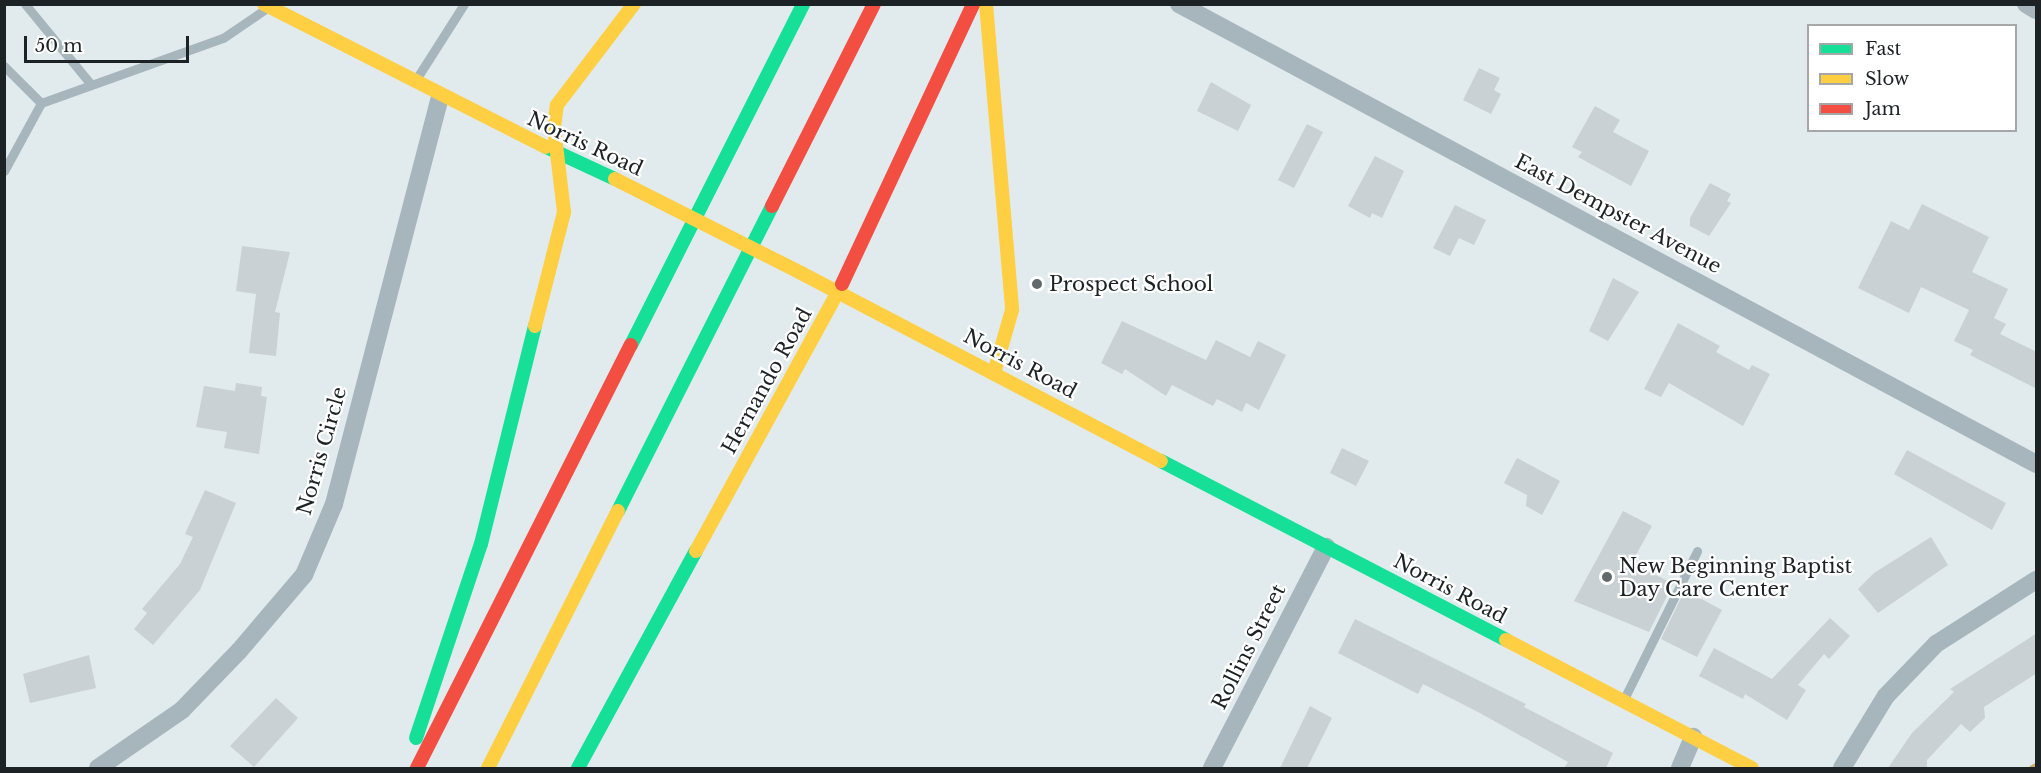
<!DOCTYPE html>
<html>
<head>
<meta charset="utf-8">
<style>
  body { margin:0 }
  #map { position:relative; width:2041px; height:773px; overflow:hidden; background:#e1eaed; font-family:"Libre Baskerville",serif }
  div>[style] { position:absolute }
  .stream>* { height:7px; margin:-3.5px; padding:0 3.5px; transform-origin:3.5px; border-radius:3.5px; background:#c8ac64 }
  .building>* { inset:0; background:#cad1d4 }
  .lane>* { height:9px; margin:-4.5px; padding:0 4.5px; transform-origin:4.5px; border-radius:4.5px; background:#a7b6bd }
  .street>* { height:18px; margin:-9px; padding:0 9px; transform-origin:9px; border-radius:9px; background:#a7b6bd }
  .fast>* { height:14px; margin:-7px; padding:0 7px; transform-origin:7px; border-radius:7px; background:#16e098 }
  .slow>* { height:14px; margin:-7px; padding:0 7px; transform-origin:7px; border-radius:7px; background:#ffcf43 }
  .jam>* { height:14px; margin:-7px; padding:0 7px; transform-origin:7px; border-radius:7px; background:#f24e42 }
  .slow-bridge>* { height:14px; margin:-7px; padding:0 7px; transform-origin:7px; border-radius:7px; background:#ffcf43 }
  .dots>* { width:16px; height:16px; translate:-50% -50%; box-sizing:border-box; border:3px solid #fff; border-radius:50% }
  span { translate:-50% -50%; white-space:nowrap; text-align:center; line-height:1.15; -webkit-text-stroke:4.5px #fff; paint-order:stroke }
  .street-label { font-size:20px; color:#1d2325 }
  .poi-label { font-size:20px; color:#1d2325 }
  .left { translate:0 -50%; text-align:left }
  .frame { position:absolute; inset:0; border:6px solid #1d2325; pointer-events:none }
  .legend { position:absolute; left:1807px; top:24px; width:210px; height:108px; box-sizing:border-box; background:#fff; border:2px solid #a5a7a8; margin:0; padding:8px 10px; list-style:none; font-size:18px; color:#1d2325 }
  .legend li { display:flex; align-items:center; gap:12px; height:30px }
  .legend b { width:30px; border:2px solid #a5a7a8 }
  .scale { position:absolute; left:24px; top:36px; width:165px; height:27px; box-sizing:border-box; border:3px solid #1d2325; border-top:0; padding-left:8px; font-size:18px; line-height:21px; white-space:nowrap; color:#1d2325; -webkit-text-stroke:4px #fff; paint-order:stroke }
</style>
</head>
<body>
<div id="map">
  <div class="stream">
    <div style="left:2032px;top:768px;width:4px;rotate:-27deg"></div>
  </div>
  <div class="building">
    <div style="clip-path:polygon(1479px 68px,1500px 78px,1494px 90px,1501px 94px,1491px 114px,1463px 100px)"></div>
    <div style="clip-path:polygon(1211px 82px,1251px 105px,1238px 131px,1197px 111px)"></div>
    <div style="clip-path:polygon(1595px 106px,1620px 120px,1613px 132px,1649px 151px,1631px 186px,1578px 157px,1582px 152px,1572px 147px)"></div>
    <div style="clip-path:polygon(1307px 124px,1323px 132px,1294px 188px,1278px 180px)"></div>
    <div style="clip-path:polygon(1375px 156px,1404px 171px,1382px 218px,1372px 213px,1370px 218px,1348px 206px)"></div>
    <div style="clip-path:polygon(1710px 183px,1731px 194px,1727px 201px,1731px 203px,1709px 236px,1690px 226px,1690px 218px)"></div>
    <div style="clip-path:polygon(1922px 204px,1989px 237px,1972px 272px,2008px 289px,1994px 318px,2006px 324px,2000px 334px,2037px 352px,2037px 389px,1970px 355px,1973px 350px,1954px 341px,1969px 310px,1921px 287px,1909px 313px,1858px 288px,1891px 221px,1909px 230px)"></div>
    <div style="clip-path:polygon(1455px 205px,1486px 220px,1474px 245px,1459px 238px,1450px 256px,1433px 248px)"></div>
    <div style="clip-path:polygon(242px 246px,290px 252px,275px 312px,280px 313px,276px 356px,249px 353px,256px 294px,236px 291px)"></div>
    <div style="clip-path:polygon(1613px 278px,1639px 292px,1608px 341px,1589px 331px)"></div>
    <div style="clip-path:polygon(1122px 321px,1206px 360px,1216px 340px,1250px 357px,1258px 341px,1286px 355px,1259px 410px,1246px 403px,1242px 412px,1217px 399px,1213px 406px,1172px 385px,1166px 396px,1125px 369px,1122px 374px,1101px 363px)"></div>
    <div style="clip-path:polygon(1678px 323px,1720px 346px,1716px 352px,1749px 370px,1752px 365px,1770px 374px,1743px 426px,1669px 383px,1661px 397px,1644px 389px)"></div>
    <div style="clip-path:polygon(236px 383px,262px 387px,261px 396px,267px 397px,259px 454px,224px 448px,227px 432px,196px 427px,204px 386px,235px 391px)"></div>
    <div style="clip-path:polygon(1342px 448px,1369px 461px,1356px 486px,1330px 473px)"></div>
    <div style="clip-path:polygon(1907px 450px,2006px 503px,1992px 530px,1894px 474px)"></div>
    <div style="clip-path:polygon(1517px 458px,1560px 481px,1542px 515px,1526px 506px,1527px 495px,1504px 483px)"></div>
    <div style="clip-path:polygon(205px 490px,236px 503px,200px 590px,153px 645px,134px 629px,147px 613px,142px 609px,180px 564px,193px 537px,185px 534px)"></div>
    <div style="clip-path:polygon(1623px 511px,1652px 526px,1632px 562px,1673px 584px,1649px 632px,1574px 601px)"></div>
    <div style="clip-path:polygon(1931px 537px,1948px 565px,1878px 613px,1858px 589px,1874px 573px)"></div>
    <div style="clip-path:polygon(1685px 590px,1722px 610px,1697px 657px,1661px 639px)"></div>
    <div style="clip-path:polygon(1830px 618px,1850px 636px,1829px 659px,1824px 654px,1798px 685px,1806px 690px,1787px 720px,1745px 694px,1743px 699px,1699px 676px,1714px 648px,1772px 679px)"></div>
    <div style="clip-path:polygon(1355px 619px,1526px 704px,1524px 707px,1613px 753px,1606px 768px,1564px 768px,1568px 762px,1478px 712px,1423px 684px,1418px 694px,1338px 653px)"></div>
    <div style="clip-path:polygon(2037px 633px,2037px 673px,1984px 707px,1985px 718px,1970px 732px,1961px 724px,1927px 760px,1927px 768px,1888px 768px,1912px 733px,1954px 692px,1950px 689px)"></div>
    <div style="clip-path:polygon(89px 655px,96px 688px,30px 703px,23px 674px)"></div>
    <div style="clip-path:polygon(276px 698px,298px 718px,254px 767px,230px 746px)"></div>
    <div style="clip-path:polygon(1310px 706px,1332px 718px,1307px 768px,1280px 768px)"></div>
  </div>
  <div class="lane">
    <div style="left:25px;top:4px;width:101px;rotate:50.6deg"></div>
    <div style="left:4px;top:66px;width:52px;rotate:45deg"></div>
    <div style="left:415px;top:81px;width:91px;rotate:-57.5deg"></div>
    <div style="left:4px;top:171px;width:77px;rotate:-61.4deg"></div>
    <div style="left:41px;top:103px;width:193px;rotate:-19.7deg"></div>
    <div style="left:223px;top:38px;width:53px;rotate:-34.3deg"></div>
    <div style="left:1624px;top:699px;width:165px;rotate:-63.7deg"></div>
  </div>
  <div class="street">
    <div style="left:1179px;top:4px;width:973px;rotate:28.22deg"></div>
    <div style="left:2026px;top:4px;width:12px;rotate:31deg"></div>
    <div style="left:98px;top:768px;width:102px;rotate:-34.6deg"></div>
    <div style="left:182px;top:710px;width:82px;rotate:-46deg"></div>
    <div style="left:239px;top:651px;width:100px;rotate:-49.5deg"></div>
    <div style="left:304px;top:575px;width:77px;rotate:-67.1deg"></div>
    <div style="left:334px;top:504px;width:421px;rotate:-75.4deg"></div>
    <div style="left:1212px;top:768px;width:249px;rotate:-62.7deg"></div>
    <div style="left:1680px;top:768px;width:34px;rotate:-67deg"></div>
    <div style="left:1842px;top:768px;width:84px;rotate:-58.6deg"></div>
    <div style="left:1886px;top:696px;width:72px;rotate:-46.1deg"></div>
    <div style="left:1936px;top:644px;width:119px;rotate:-32.6deg"></div>
  </div>
  <div class="fast">
    <div style="left:546px;top:147px;width:76px;rotate:24.9deg"></div>
    <div style="left:631px;top:345px;width:382px;rotate:-63.2deg"></div>
    <div style="left:1161px;top:461px;width:389px;rotate:27.4deg"></div>
    <div style="left:618px;top:511px;width:342px;rotate:-63.2deg"></div>
    <div style="left:416px;top:738px;width:205px;rotate:-71.5deg"></div>
    <div style="left:481px;top:544px;width:225px;rotate:-76.1deg"></div>
    <div style="left:578px;top:768px;width:247px;rotate:-61.5deg"></div>
  </div>
  <div class="slow">
    <div style="left:264px;top:4px;width:316px;rotate:26.9deg"></div>
    <div style="left:986px;top:4px;width:307px;rotate:85.1deg"></div>
    <div style="left:1012px;top:310px;width:66px;rotate:105.9deg"></div>
    <div style="left:801px;top:273px;width:406px;rotate:27.6deg"></div>
    <div style="left:535px;top:326px;width:118px;rotate:-75.7deg"></div>
    <div style="left:564px;top:212px;width:85px;rotate:-96.8deg"></div>
    <div style="left:554px;top:128px;width:23px;rotate:-83deg"></div>
    <div style="left:557px;top:105px;width:127px;rotate:-52.7deg"></div>
    <div style="left:696px;top:551px;width:304px;rotate:-61.3deg"></div>
    <div style="left:1506px;top:640px;width:277px;rotate:27.5deg"></div>
    <div style="left:488px;top:768px;width:288px;rotate:-63.2deg"></div>
  </div>
  <div class="jam">
    <div style="left:772px;top:206px;width:226px;rotate:-63.2deg"></div>
    <div style="left:842px;top:284px;width:309px;rotate:-64.9deg"></div>
    <div style="left:417px;top:768px;width:474px;rotate:-63.2deg"></div>
  </div>
  <div class="slow-bridge">
    <div style="left:615px;top:179px;width:208px;rotate:26.8deg"></div>
  </div>
  <div class="dots">
    <div style="left:1037px;top:284px;background:#62696b"></div>
    <div style="left:1607px;top:577px;background:#62696b"></div>
  </div>
  <div class="street-label">
    <span style="left:585px;top:144px;rotate:25deg">Norris Road</span>
    <span style="left:1618px;top:214px;rotate:28deg">East Dempster Avenue</span>
    <span style="left:1020px;top:364px;rotate:28deg">Norris Road</span>
    <span style="left:767px;top:381px;rotate:-61deg">Hernando Road</span>
    <span style="left:322px;top:451px;rotate:-74deg">Norris Circle</span>
    <span style="left:1450px;top:589px;rotate:28deg">Norris Road</span>
    <span style="left:1249px;top:647px;rotate:-63deg">Rollins Street</span>
  </div>
  <div class="poi-label">
    <span class="left" style="left:1049px;top:284px">Prospect School</span>
    <span class="left" style="left:1619px;top:578px">New Beginning Baptist<br>Day Care Center</span>
  </div>
  <div class="frame"></div>
  <ul class="legend">
  <li><b style="height:8px;background:#16e098"></b>Fast</li>
  <li><b style="height:8px;background:#ffcf43"></b>Slow</li>
  <li><b style="height:8px;background:#f24e42"></b>Jam</li>
  </ul>
  <div class="scale">50 m</div>
</div>
</body>
</html>
